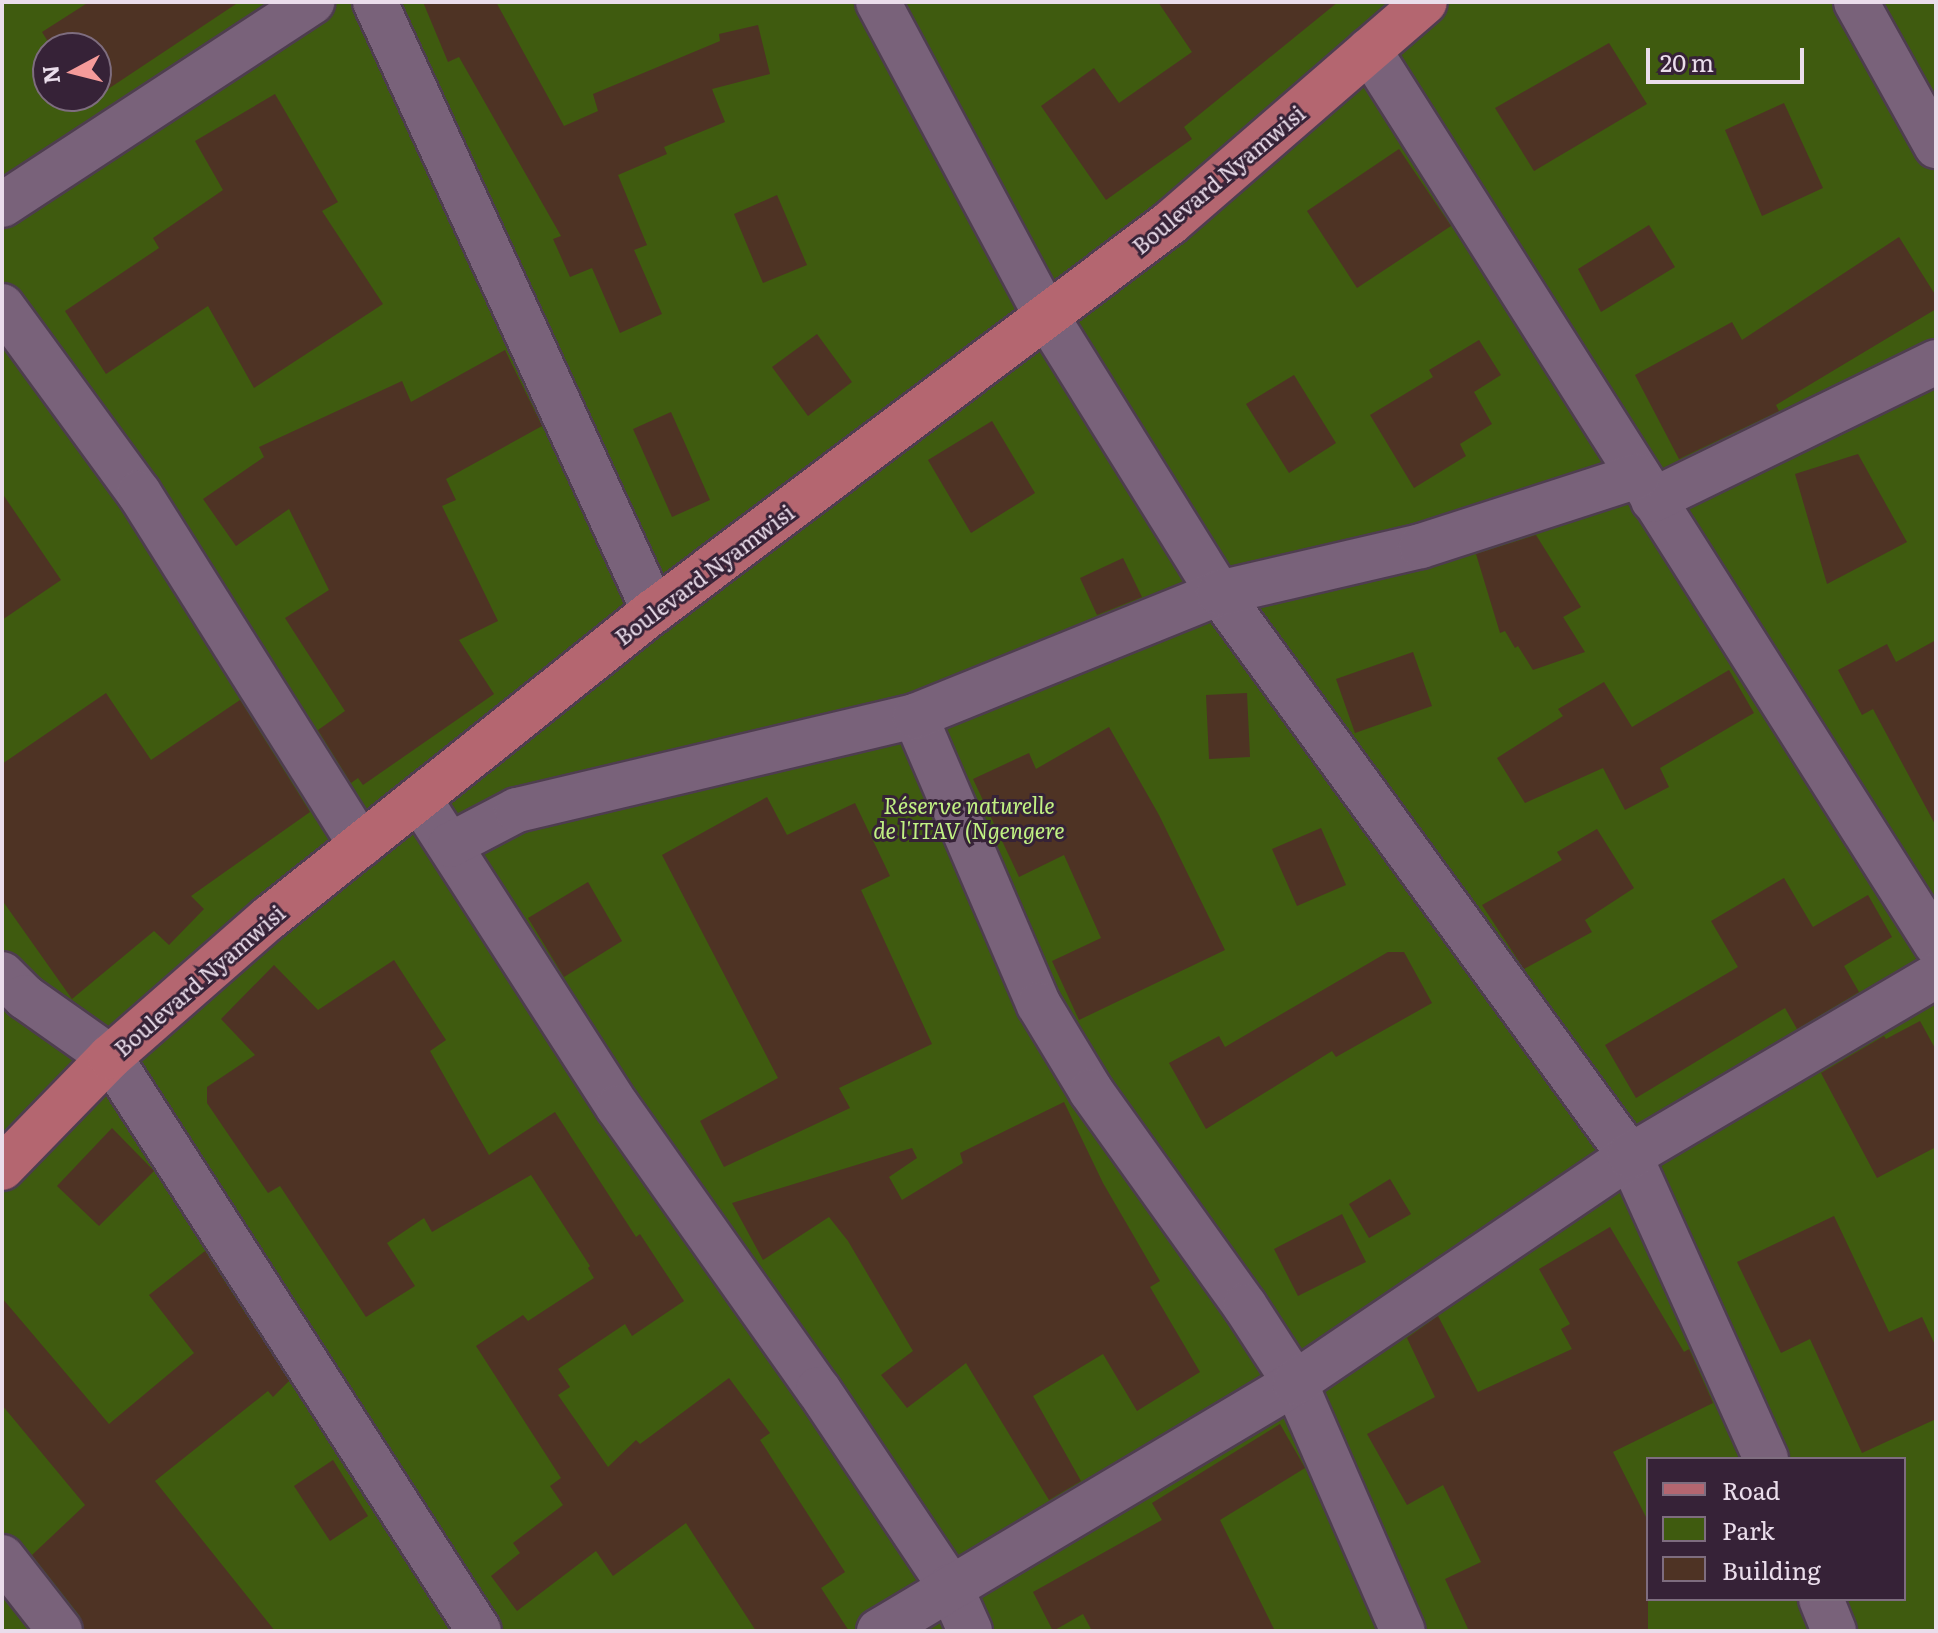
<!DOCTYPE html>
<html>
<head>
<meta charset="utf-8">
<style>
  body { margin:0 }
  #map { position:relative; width:1938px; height:1633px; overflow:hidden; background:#362237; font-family:Literata,serif }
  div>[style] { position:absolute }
  .green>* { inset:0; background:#3f5b0f }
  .building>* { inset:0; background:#4e3324 }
  .roads { filter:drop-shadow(2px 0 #4e3d4f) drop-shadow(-2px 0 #4e3d4f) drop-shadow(0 2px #4e3d4f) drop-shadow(0 -2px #4e3d4f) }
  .minor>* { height:44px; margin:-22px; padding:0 22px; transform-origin:22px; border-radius:22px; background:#79627a }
  .major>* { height:44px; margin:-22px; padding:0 22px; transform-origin:22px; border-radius:22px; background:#b46670 }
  span { translate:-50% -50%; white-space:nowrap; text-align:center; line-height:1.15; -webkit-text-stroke:6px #362237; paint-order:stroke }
  .street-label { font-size:22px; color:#eaddeb }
  .park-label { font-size:22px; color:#c1f183; font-style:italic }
  .frame { position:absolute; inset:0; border:4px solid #eaddeb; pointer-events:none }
  .legend { position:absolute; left:1646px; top:1457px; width:260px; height:144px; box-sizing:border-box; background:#362237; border:2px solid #7e6d7f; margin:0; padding:10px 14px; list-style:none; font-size:24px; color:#eaddeb }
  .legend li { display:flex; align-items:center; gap:16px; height:40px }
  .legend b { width:40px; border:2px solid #7e6d7f }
  .north { position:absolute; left:32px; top:32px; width:80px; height:80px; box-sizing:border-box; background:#362237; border:2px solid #7e6d7f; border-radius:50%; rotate:263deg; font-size:22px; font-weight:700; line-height:32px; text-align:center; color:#eaddeb }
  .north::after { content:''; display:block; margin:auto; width:28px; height:36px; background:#f59b9a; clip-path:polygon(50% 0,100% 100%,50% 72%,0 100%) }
  .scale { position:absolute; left:1646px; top:48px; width:158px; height:36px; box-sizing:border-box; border:4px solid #eaddeb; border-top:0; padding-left:10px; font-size:24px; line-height:28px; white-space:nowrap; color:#eaddeb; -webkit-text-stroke:6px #362237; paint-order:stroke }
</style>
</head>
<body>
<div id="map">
  <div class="green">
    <div style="clip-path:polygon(evenodd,2px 2px,1936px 2px,1936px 1631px,2px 1631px,2px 2px,48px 48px,96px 48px,96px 96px,48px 96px,48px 48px,2px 2px,1648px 1459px,1904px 1459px,1904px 1599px,1648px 1599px,1648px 1459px)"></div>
  </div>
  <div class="building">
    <div style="clip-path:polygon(89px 2px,239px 2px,87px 103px,83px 96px,96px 96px,96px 48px,52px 48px,42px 32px)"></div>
    <div style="clip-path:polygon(423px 2px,496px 2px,564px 126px,598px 111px,593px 94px,720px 41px,719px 34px,758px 25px,770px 74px,712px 89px,725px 122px,664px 147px,667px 154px,618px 175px,647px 245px,634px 250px,662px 314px,620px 333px,592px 268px,570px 277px,553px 239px,561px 236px,459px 57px,448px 62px)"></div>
    <div style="clip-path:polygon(1158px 2px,1338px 2px,1184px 127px,1192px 139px,1106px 200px,1041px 106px,1094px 68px,1119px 103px,1192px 52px)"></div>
    <div style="clip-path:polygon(1609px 43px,1647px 104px,1534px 171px,1495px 108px)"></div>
    <div style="clip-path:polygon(275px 94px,338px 202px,322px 211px,383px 304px,254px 388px,208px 306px,106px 374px,65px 311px,159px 248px,153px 238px,223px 190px,195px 141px)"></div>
    <div style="clip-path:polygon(1784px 103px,1823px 188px,1762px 216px,1725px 130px)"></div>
    <div style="clip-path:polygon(1399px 149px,1451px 226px,1357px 288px,1307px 211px)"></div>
    <div style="clip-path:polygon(777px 195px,807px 265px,763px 283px,734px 214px)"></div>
    <div style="clip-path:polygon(1649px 225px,1675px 267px,1601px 312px,1578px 269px)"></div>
    <div style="clip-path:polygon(1899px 237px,1936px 296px,1936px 309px,1776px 405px,1779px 411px,1679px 459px,1635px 375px,1732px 322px,1742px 340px)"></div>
    <div style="clip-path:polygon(817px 334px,852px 382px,808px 416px,772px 367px)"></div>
    <div style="clip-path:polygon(1479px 340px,1501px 375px,1474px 392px,1492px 424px,1460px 444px,1466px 456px,1414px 488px,1370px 415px,1433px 377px,1429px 370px)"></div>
    <div style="clip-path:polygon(505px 350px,542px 426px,446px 479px,456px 500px,442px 506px,498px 621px,459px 640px,494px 694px,363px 785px,358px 778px,351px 783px,318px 730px,345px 711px,285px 618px,329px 590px,289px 509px,236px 546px,203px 499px,264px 457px,259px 447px,402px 381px,411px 402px)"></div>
    <div style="clip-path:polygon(1294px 375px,1336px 443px,1289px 473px,1246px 404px)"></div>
    <div style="clip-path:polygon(671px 412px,710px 500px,672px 517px,633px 429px)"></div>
    <div style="clip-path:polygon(992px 421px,1035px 493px,971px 533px,928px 460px)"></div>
    <div style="clip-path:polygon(1858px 454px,1907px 542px,1827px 584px,1795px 474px)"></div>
    <div style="clip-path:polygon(2px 493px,61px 580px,2px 620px)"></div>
    <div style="clip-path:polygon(1536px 535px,1581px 607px,1563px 617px,1585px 652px,1533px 670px,1518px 646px,1515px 648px,1505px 631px,1500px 633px,1476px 554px)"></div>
    <div style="clip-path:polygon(1123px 558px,1142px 597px,1097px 615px,1080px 578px)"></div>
    <div style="clip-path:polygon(1936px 640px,1936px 826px,1873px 709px,1862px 715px,1838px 670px,1887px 644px,1896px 662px)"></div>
    <div style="clip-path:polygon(1413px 652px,1432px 706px,1355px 733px,1336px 679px)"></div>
    <div style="clip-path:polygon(1729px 670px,1754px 713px,1660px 768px,1669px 787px,1625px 810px,1603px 768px,1525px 803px,1497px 758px,1563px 716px,1558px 709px,1604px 682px,1632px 727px)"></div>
    <div style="clip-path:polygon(106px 693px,151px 760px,240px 700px,310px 812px,191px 896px,204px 909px,169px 945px,154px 931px,72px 999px,2px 900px,2px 764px)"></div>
    <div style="clip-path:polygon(1247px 693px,1250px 757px,1209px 759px,1206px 695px)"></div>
    <div style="clip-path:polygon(1109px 727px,1159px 815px,1225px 950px,1079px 1020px,1052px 961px,1101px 938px,1064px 855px,1019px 877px,973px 779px,1029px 753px,1036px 769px)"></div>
    <div style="clip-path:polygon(767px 797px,787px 835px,855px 803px,890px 876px,861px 890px,932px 1044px,839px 1088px,850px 1108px,724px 1167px,700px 1121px,778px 1078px,662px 855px)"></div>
    <div style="clip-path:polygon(1321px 828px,1346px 885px,1297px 906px,1272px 849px)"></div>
    <div style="clip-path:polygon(1597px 829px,1634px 888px,1585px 920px,1592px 932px,1524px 969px,1482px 905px,1562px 860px,1557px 852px)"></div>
    <div style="clip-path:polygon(1784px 878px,1813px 927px,1868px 895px,1892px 937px,1844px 966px,1859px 992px,1797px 1029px,1785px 1008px,1636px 1098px,1605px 1045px,1738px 967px,1711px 921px)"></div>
    <div style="clip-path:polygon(588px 882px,622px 941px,564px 977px,528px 918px)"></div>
    <div style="clip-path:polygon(1388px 952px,1404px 952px,1432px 1003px,1336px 1057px,1332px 1051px,1206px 1129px,1169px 1063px,1219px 1036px,1225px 1047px)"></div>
    <div style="clip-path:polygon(394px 960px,446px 1040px,430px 1051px,489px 1155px,555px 1112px,636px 1237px,640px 1234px,684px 1301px,632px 1336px,625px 1324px,558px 1369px,570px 1387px,558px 1395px,608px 1467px,636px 1440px,640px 1444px,729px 1378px,770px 1433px,760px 1440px,845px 1572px,821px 1588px,849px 1631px,756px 1631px,686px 1523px,613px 1576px,596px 1551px,517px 1611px,491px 1576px,520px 1553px,513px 1543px,563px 1505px,550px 1486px,561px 1478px,476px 1346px,523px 1315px,528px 1321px,594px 1278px,588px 1268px,590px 1266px,531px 1175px,432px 1232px,424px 1218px,387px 1243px,415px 1286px,366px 1317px,280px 1186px,268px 1193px,207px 1103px,207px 1087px,255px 1055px,221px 1019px,274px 965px,318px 1010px)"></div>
    <div style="clip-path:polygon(1920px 1021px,1936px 1050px,1936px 1147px,1877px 1178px,1821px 1073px,1884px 1036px,1886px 1039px)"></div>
    <div style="clip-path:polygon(1064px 1102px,1103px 1183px,1160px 1281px,1150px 1287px,1200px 1372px,1137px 1411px,1103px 1354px,1033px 1396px,1081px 1481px,1049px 1500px,966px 1363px,907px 1408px,881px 1375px,913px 1351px,848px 1241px,829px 1217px,763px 1260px,732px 1203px,912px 1148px,917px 1158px,889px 1177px,902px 1200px,963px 1163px,960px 1153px)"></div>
    <div style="clip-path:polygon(112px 1128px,154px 1171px,99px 1226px,57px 1186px)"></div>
    <div style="clip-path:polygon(1390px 1179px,1411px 1214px,1369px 1238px,1349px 1204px)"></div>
    <div style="clip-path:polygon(1342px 1214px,1366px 1262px,1298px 1296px,1274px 1249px)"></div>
    <div style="clip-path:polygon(1834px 1216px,1889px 1332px,1922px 1317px,1936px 1347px,1936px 1419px,1862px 1453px,1810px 1339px,1781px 1353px,1737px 1262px)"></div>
    <div style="clip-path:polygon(1610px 1227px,1684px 1352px,1689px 1349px,1713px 1403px,1613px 1452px,1648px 1521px,1648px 1631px,1469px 1631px,1445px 1579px,1481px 1562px,1443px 1485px,1407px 1505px,1367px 1434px,1435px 1397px,1407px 1338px,1438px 1316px,1478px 1392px,1572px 1349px,1561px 1329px,1570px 1324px,1539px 1269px)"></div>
    <div style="clip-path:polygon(205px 1251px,289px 1381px,273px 1397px,268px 1391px,155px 1481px,275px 1631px,84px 1631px,80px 1616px,32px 1555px,85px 1505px,2px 1405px,2px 1298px,109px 1424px,194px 1353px,149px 1295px)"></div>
    <div style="clip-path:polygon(1280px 1424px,1305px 1468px,1220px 1520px,1275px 1631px,1092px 1631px,1083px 1614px,1053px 1631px,1033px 1592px,1162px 1520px,1152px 1503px)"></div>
    <div style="clip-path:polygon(333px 1460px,368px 1516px,330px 1541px,294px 1486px)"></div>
  </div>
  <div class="roads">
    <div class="minor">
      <div style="left:375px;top:2px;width:670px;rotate:65.39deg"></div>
      <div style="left:878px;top:2px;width:357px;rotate:61.8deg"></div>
      <div style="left:1047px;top:317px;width:325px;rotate:58.1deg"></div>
      <div style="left:1219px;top:593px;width:697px;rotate:53.87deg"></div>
      <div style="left:1630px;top:1156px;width:332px;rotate:65.8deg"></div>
      <div style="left:1856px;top:2px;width:165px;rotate:60.9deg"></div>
      <div style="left:1369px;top:50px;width:1059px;rotate:57.62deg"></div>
      <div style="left:2px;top:205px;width:371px;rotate:-33.2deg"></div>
      <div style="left:2px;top:306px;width:232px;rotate:53.8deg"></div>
      <div style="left:139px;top:493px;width:416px;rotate:57.8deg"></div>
      <div style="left:1653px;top:500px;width:315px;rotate:-26deg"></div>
      <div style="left:915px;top:716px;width:314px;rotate:66.8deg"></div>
      <div style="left:1039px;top:1005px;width:100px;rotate:58.8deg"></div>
      <div style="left:1091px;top:1091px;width:264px;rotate:54.4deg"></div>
      <div style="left:1245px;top:1306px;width:92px;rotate:57deg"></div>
      <div style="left:1295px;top:1383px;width:270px;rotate:66.5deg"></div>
      <div style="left:420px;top:800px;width:365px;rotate:57.2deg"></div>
      <div style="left:618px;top:1107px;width:346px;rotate:54.7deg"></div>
      <div style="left:818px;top:1389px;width:237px;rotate:56.2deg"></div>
      <div style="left:950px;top:1586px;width:49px;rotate:66deg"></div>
      <div style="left:450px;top:845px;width:76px;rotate:-27.6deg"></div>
      <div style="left:517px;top:810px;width:409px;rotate:-13.3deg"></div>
      <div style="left:915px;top:716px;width:328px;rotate:-22deg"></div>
      <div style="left:1219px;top:593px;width:207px;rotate:-13.1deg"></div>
      <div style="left:1421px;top:546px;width:228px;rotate:-17.9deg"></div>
      <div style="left:2px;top:974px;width:33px;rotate:45deg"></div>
      <div style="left:25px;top:997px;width:104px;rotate:35.2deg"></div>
      <div style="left:110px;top:1057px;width:682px;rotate:57.26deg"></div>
      <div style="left:2px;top:1557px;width:94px;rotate:51.9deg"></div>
      <div style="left:1821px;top:1599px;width:35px;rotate:68deg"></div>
      <div style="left:879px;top:1631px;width:484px;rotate:-30.8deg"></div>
      <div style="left:1295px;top:1383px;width:405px;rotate:-34.1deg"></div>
      <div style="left:1630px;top:1156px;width:355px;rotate:-30.5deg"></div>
    </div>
    <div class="major">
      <div style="left:2px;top:1168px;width:155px;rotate:-45.8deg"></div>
      <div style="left:110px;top:1057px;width:211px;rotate:-41.2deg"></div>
      <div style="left:269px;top:918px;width:492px;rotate:-38.6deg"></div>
      <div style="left:654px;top:611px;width:646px;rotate:-36.94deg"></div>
      <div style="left:1170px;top:223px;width:337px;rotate:-40.9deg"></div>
    </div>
  </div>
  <div class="street-label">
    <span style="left:1218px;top:179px;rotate:-40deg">Boulevard Nyamwisi</span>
    <span style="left:704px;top:574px;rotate:-37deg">Boulevard Nyamwisi</span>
    <span style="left:199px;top:980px;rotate:-41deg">Boulevard Nyamwisi</span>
  </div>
  <div class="park-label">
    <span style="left:969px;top:817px">Réserve naturelle<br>de l'ITAV (Ngengere</span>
  </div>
  <div class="frame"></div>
  <ul class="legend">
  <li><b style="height:10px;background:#b46670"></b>Road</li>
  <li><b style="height:22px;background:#3f5b0f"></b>Park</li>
  <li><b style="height:22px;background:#4e3324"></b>Building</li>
  </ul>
  <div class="north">N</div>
  <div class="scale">20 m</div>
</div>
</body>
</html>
